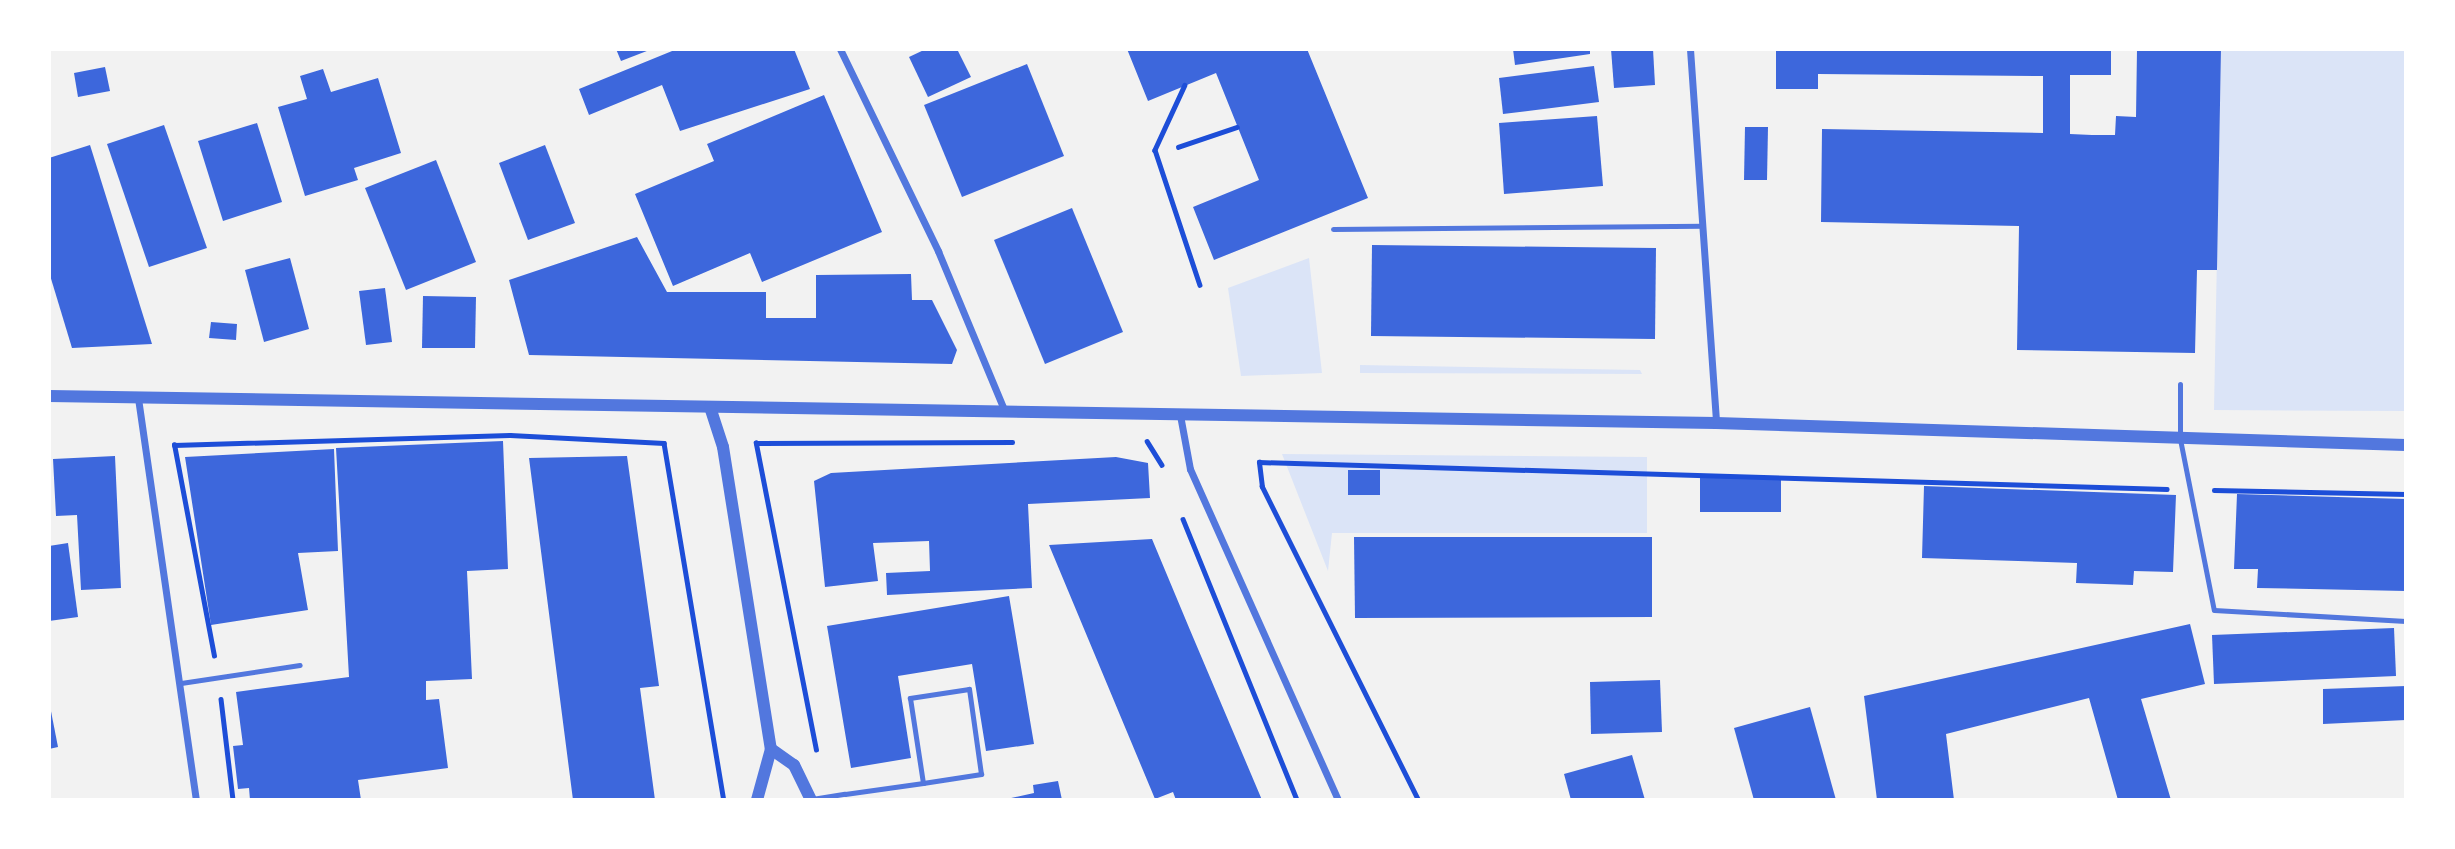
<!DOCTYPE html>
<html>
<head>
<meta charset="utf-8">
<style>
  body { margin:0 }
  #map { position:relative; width:2455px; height:849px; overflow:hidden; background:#f2f2f2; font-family:Rubik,sans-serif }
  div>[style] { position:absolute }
  .green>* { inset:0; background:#dbe4f7 }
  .building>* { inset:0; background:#3d67dc }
  .path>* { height:4.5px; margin:-2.25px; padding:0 2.25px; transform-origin:2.25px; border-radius:2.25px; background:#1d4ed8 }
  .service>* { height:5px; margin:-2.5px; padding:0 2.5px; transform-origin:2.5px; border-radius:2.5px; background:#5277de }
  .minor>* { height:7px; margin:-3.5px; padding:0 3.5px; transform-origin:3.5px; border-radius:3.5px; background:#5277de }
  .tertiary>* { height:12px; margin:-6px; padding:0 6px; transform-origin:6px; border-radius:6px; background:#5277de }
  span { translate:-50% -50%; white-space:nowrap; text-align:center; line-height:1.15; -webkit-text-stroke:6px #fff; paint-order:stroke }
  .frame { position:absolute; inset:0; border:51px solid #fff; pointer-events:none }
</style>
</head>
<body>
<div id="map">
  <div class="green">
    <div style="clip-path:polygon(2221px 49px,2406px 49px,2406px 411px,2214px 410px)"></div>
    <div style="clip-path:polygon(1309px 258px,1322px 373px,1241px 376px,1228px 288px)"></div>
    <div style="clip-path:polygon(1360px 365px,1640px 370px,1642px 374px,1360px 373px)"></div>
    <div style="clip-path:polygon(1282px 454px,1647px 457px,1647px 533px,1332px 533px,1328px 571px)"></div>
  </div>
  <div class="building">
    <div style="clip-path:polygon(616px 49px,652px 49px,621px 61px)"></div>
    <div style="clip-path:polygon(677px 49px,794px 49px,810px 89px,680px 131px,662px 85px,589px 115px,579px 89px)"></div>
    <div style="clip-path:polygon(926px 49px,957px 49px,971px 77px,928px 97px,909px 57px)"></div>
    <div style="clip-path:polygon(1127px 49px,1307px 49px,1368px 198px,1214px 260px,1193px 207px,1259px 180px,1216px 73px,1148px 101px)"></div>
    <div style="clip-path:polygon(1513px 49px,1590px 49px,1590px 54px,1515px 65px)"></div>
    <div style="clip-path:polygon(1611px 49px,1653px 49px,1655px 85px,1614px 88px)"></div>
    <div style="clip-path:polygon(1776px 49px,2111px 49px,2111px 75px,2070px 75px,2070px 134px,2092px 135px,2115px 135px,2116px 116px,2136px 117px,2137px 49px,2221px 49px,2217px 270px,2197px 270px,2195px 353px,2017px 350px,2019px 226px,1821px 222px,1822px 129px,2043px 133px,2043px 76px,1818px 74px,1818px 89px,1776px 89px)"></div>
    <div style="clip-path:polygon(1027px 64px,1064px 156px,962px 197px,924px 105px)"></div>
    <div style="clip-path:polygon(1594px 66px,1599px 102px,1503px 114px,1499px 78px)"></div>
    <div style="clip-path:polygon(105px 67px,110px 91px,78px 97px,74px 73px)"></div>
    <div style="clip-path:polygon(323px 69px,331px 92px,378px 78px,401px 153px,354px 168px,358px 180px,305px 196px,278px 107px,307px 99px,300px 76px)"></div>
    <div style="clip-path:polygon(824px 95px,882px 232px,762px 282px,750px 253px,673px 286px,635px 194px,714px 161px,707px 144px)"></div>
    <div style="clip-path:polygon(1597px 116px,1603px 186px,1504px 194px,1499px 123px)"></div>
    <div style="clip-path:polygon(257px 123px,282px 202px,223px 221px,198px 141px)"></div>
    <div style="clip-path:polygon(164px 125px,207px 248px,149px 267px,107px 144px)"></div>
    <div style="clip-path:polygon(1745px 127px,1768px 127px,1767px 180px,1744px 180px)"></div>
    <div style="clip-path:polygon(90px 145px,152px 344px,72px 348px,49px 272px,49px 158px)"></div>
    <div style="clip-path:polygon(545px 145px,575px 223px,528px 240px,499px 163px)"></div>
    <div style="clip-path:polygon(436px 160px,476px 262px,406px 290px,365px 188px)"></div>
    <div style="clip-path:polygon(1072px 208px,1123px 332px,1045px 364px,994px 240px)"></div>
    <div style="clip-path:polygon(637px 237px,667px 292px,766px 292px,766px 318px,816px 318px,816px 275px,911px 274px,912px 300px,932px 300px,957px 350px,952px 364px,529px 355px,509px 280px)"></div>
    <div style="clip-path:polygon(1372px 245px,1656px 248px,1655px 339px,1371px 336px)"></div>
    <div style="clip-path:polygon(290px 258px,309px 329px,264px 342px,245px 270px)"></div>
    <div style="clip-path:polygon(385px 288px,392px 342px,366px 345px,359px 291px)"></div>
    <div style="clip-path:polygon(423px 296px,476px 297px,475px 348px,422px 348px)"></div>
    <div style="clip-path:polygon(211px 322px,237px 324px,236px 340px,209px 338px)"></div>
    <div style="clip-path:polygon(503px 441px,508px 569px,467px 571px,472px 679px,426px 681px,426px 700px,439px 699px,448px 768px,358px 780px,361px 800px,250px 800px,249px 788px,238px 789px,233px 746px,243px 745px,236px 692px,349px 677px,336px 448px)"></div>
    <div style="clip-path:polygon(334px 449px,338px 551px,298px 553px,308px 610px,211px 625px,185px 457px)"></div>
    <div style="clip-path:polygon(115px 456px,121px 588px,81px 590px,77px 515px,56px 516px,53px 459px)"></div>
    <div style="clip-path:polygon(627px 456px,659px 686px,640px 688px,655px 800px,573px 800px,529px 458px)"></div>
    <div style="clip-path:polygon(1116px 457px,1148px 463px,1150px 498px,1028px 504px,1032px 588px,887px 595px,886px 573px,930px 571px,929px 541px,873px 543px,878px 581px,825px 587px,814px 481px,831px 473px)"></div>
    <div style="clip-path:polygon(1348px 470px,1380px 470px,1380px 495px,1348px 495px)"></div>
    <div style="clip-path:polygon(1700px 477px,1781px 477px,1781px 512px,1700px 512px)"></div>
    <div style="clip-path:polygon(1924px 486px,2176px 495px,2173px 572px,2134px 571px,2133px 585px,2076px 583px,2077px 563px,1922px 558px)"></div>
    <div style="clip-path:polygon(2237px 494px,2406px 499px,2406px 591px,2257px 588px,2258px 569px,2234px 569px)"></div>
    <div style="clip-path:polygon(1354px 537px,1652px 537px,1652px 617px,1355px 618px)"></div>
    <div style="clip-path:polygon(1152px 539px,1190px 630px,1262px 800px,1176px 800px,1173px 792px,1155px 799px,1049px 545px)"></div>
    <div style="clip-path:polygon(68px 543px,78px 617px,49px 621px,49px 546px)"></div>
    <div style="clip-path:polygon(1009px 596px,1034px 744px,986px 751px,972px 664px,898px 676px,911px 758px,851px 768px,827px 626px)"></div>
    <div style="clip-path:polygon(2190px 624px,2205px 684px,2141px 699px,2171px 800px,2118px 800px,2089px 698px,1946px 734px,1954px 800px,1877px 800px,1864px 696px)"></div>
    <div style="clip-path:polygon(2394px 628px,2396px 676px,2214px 684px,2212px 635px)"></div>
    <div style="clip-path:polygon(1660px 680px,1662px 732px,1591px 734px,1590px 682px)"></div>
    <div style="clip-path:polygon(2406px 686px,2406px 720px,2323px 724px,2323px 689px)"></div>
    <div style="clip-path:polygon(49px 701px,58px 747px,49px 749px)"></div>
    <div style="clip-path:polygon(1810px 707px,1836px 800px,1754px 800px,1734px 728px)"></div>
    <div style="clip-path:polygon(1632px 755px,1645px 800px,1571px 800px,1564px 774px)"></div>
    <div style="clip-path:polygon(1058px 781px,1062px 800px,1002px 800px,1034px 793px,1033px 785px)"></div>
  </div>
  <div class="path">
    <div style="left:1185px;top:85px;width:72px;rotate:114.8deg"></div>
    <div style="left:1155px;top:150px;width:142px;rotate:71.6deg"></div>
    <div style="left:1178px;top:147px;width:62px;rotate:-18.7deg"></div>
    <div style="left:1147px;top:441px;width:28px;rotate:58deg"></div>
    <div style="left:2214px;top:490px;width:192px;rotate:1.2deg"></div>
    <div style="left:1183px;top:519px;width:303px;rotate:67.9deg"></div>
    <div style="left:214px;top:656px;width:215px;rotate:-100.7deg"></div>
    <div style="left:174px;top:445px;width:336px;rotate:-1.7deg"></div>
    <div style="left:510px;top:435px;width:154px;rotate:3deg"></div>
    <div style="left:664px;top:443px;width:362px;rotate:80.5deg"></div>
    <div style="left:221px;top:699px;width:102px;rotate:83.2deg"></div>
    <div style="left:816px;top:750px;width:313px;rotate:-101.1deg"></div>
    <div style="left:756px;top:443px;width:256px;rotate:-0.2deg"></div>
    <div style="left:1418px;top:800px;width:350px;rotate:-116.5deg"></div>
    <div style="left:1262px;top:487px;width:25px;rotate:-97deg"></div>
    <div style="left:1259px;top:462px;width:908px;rotate:1.7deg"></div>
  </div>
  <div class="service">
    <div style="left:1333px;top:229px;width:370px;rotate:-0.5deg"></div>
    <div style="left:2180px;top:384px;width:55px;rotate:90deg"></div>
    <div style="left:2180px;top:439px;width:174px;rotate:78.8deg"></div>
    <div style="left:2214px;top:610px;width:192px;rotate:3.3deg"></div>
    <div style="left:181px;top:683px;width:120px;rotate:-8.6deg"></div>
    <div style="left:812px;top:799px;width:33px;rotate:-9deg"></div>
    <div style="left:845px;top:794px;width:79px;rotate:-8deg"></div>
    <div style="left:923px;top:783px;width:59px;rotate:-8.8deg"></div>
    <div style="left:981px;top:774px;width:86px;rotate:-98deg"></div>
    <div style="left:969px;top:689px;width:60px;rotate:171.3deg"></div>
    <div style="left:910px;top:698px;width:86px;rotate:81.3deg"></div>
  </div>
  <div class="minor">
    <div style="left:840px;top:49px;width:225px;rotate:64.1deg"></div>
    <div style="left:938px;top:251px;width:174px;rotate:67.4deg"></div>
    <div style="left:1690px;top:49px;width:375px;rotate:86deg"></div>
    <div style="left:138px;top:398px;width:406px;rotate:81.8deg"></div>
    <div style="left:1180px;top:415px;width:55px;rotate:79.5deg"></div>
    <div style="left:1190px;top:469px;width:363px;rotate:65.9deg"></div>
  </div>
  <div class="tertiary">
    <div style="left:49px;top:396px;width:1667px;rotate:0.93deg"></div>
    <div style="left:1716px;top:423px;width:690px;rotate:1.83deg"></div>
    <div style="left:710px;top:407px;width:42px;rotate:72deg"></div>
    <div style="left:723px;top:447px;width:306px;rotate:81deg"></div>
    <div style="left:771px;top:749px;width:53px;rotate:105.4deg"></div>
    <div style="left:771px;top:749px;width:28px;rotate:35deg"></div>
    <div style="left:794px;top:765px;width:39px;rotate:64deg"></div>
  </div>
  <div class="frame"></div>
</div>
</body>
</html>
